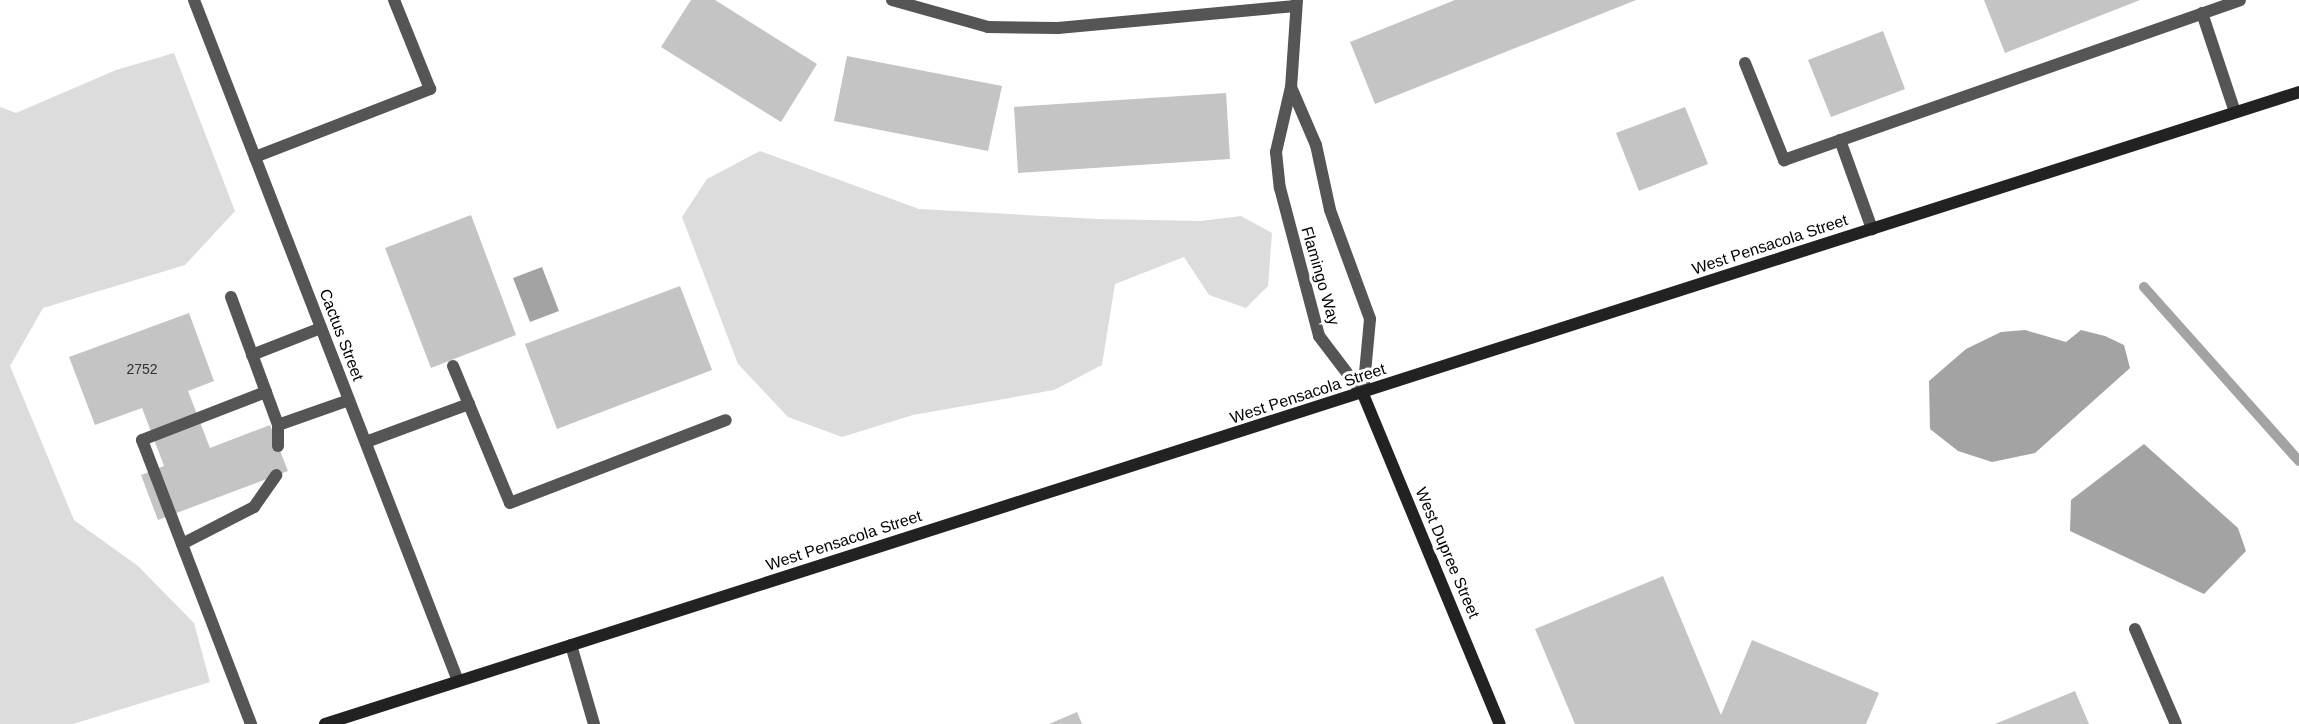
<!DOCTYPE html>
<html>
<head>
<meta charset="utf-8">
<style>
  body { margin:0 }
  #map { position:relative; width:2299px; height:724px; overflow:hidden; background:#fff; font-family:Helvetica,sans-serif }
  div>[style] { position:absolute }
  .green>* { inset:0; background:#dcdcdc }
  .water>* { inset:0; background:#a3a3a3 }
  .stream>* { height:10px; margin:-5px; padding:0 5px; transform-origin:5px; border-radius:5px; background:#a3a3a3 }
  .building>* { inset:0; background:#c4c4c4 }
  .lane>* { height:12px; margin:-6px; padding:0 6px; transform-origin:6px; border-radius:6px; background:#555 }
  .street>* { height:12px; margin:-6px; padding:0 6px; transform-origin:6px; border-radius:6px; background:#555 }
  .secondary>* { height:12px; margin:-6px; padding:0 6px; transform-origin:6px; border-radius:6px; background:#222 }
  span { translate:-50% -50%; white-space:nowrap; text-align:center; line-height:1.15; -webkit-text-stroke:6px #fff; paint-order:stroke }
  .number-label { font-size:14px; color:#313131 }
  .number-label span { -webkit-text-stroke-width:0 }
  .street-label { font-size:16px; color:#000 }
</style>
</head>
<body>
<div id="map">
  <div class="green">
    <div style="clip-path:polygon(174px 53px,235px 211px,185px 265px,43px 308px,10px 366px,74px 520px,138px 566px,194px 623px,210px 682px,73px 724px,0 724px,0 107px,16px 113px,116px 70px)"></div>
    <div style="clip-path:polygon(760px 151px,919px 209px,1098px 219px,1200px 221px,1241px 216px,1272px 233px,1268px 286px,1246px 308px,1209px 295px,1184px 257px,1115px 284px,1102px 365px,1054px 390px,913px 415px,842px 437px,788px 417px,738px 364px,682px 217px,707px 179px)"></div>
  </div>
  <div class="water">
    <div style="clip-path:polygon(542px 267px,559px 311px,530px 322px,513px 278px)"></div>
    <div style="clip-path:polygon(2025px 330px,2066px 342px,2081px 330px,2105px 336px,2124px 345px,2130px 368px,2035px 453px,1992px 462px,1958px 451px,1930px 429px,1929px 381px,1966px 349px,2001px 332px)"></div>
    <div style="clip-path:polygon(2144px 444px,2238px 528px,2246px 551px,2204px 594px,2070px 531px,2071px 500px)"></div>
  </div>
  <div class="stream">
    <div style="left:2144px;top:287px;width:233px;rotate:48.3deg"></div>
  </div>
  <div class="building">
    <div style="clip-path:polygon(691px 0,715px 0,817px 64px,781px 122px,661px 47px)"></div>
    <div style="clip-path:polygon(1455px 0,1636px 0,1375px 104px,1350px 42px)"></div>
    <div style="clip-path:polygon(1984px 0,2140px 0,2005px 53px)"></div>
    <div style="clip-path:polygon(1883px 31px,1905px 89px,1831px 117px,1808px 60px)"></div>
    <div style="clip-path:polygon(847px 56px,1002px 86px,988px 151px,834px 121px)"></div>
    <div style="clip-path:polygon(1226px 93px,1230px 159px,1018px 173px,1014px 107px)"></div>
    <div style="clip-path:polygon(1685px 107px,1708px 164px,1639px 191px,1616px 133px)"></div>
    <div style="clip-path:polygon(471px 215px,516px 335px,431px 368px,385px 248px)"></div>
    <div style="clip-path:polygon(680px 286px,712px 370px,557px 429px,525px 344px)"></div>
    <div style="clip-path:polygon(189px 313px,214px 381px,188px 391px,210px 448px,270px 425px,288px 471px,158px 520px,141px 475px,164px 466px,142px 408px,95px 425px,69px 357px)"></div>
    <div style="clip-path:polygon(1663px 576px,1721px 715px,1752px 640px,1879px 693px,1866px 724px,1575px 724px,1535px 629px)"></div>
    <div style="clip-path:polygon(2075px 691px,2089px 724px,1995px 724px)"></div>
    <div style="clip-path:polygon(1077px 712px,1082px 724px,1049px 724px)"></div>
  </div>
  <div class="lane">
    <div style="left:892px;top:0;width:100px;rotate:15.7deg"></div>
    <div style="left:988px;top:27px;width:70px;rotate:0.8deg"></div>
    <div style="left:1058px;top:28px;width:239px;rotate:-5.3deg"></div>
    <div style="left:1297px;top:0;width:87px;rotate:93.9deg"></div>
    <div style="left:1291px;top:87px;width:67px;rotate:103deg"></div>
    <div style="left:1276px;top:152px;width:36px;rotate:84deg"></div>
    <div style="left:1280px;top:188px;width:153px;rotate:75.2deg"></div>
    <div style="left:1319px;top:336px;width:73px;rotate:52.8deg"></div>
    <div style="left:2202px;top:13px;width:104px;rotate:71.6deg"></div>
    <div style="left:1745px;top:63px;width:105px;rotate:68.1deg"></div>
    <div style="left:1784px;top:160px;width:483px;rotate:-19.3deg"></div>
    <div style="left:1291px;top:87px;width:63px;rotate:66.7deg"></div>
    <div style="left:1316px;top:145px;width:66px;rotate:77.8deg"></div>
    <div style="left:1330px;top:210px;width:116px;rotate:69.8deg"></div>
    <div style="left:1370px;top:319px;width:75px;rotate:95.3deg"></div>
    <div style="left:1840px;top:140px;width:95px;rotate:70.2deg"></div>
    <div style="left:255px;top:157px;width:188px;rotate:-21.2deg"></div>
    <div style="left:430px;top:89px;width:96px;rotate:-112deg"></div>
    <div style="left:231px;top:297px;width:136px;rotate:69.8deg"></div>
    <div style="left:278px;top:425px;width:21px;rotate:90deg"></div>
    <div style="left:252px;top:355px;width:74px;rotate:-21.4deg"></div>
    <div style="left:453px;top:366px;width:148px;rotate:67.4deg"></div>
    <div style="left:510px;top:503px;width:231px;rotate:-21deg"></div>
    <div style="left:278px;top:425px;width:75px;rotate:-19.4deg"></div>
    <div style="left:366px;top:442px;width:110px;rotate:-20.3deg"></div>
    <div style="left:182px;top:544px;width:81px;rotate:-27.2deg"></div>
    <div style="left:254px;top:507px;width:39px;rotate:-55deg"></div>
    <div style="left:2135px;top:629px;width:103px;rotate:66.7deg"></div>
    <div style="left:571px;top:645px;width:82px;rotate:73.8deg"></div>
    <div style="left:251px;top:724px;width:304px;rotate:-111deg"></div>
    <div style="left:142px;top:440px;width:133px;rotate:-21.2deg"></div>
  </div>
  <div class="street">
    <div style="left:194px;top:0;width:730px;rotate:68.81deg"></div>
  </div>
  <div class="secondary">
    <div style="left:1363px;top:394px;width:357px;rotate:67.5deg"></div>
    <div style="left:325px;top:724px;width:2073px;rotate:-17.75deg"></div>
  </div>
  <div class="number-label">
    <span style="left:142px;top:369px">2752</span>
  </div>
  <div class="street-label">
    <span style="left:1770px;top:245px;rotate:-18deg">West Pensacola Street</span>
    <span style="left:1320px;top:276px;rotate:74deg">Flamingo Way</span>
    <span style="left:341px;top:335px;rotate:69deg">Cactus Street</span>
    <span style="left:1308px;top:394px;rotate:-18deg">West Pensacola Street</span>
    <span style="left:844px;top:541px;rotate:-18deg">West Pensacola Street</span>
    <span style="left:1447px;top:553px;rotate:67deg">West Dupree Street</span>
  </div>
</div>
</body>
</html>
